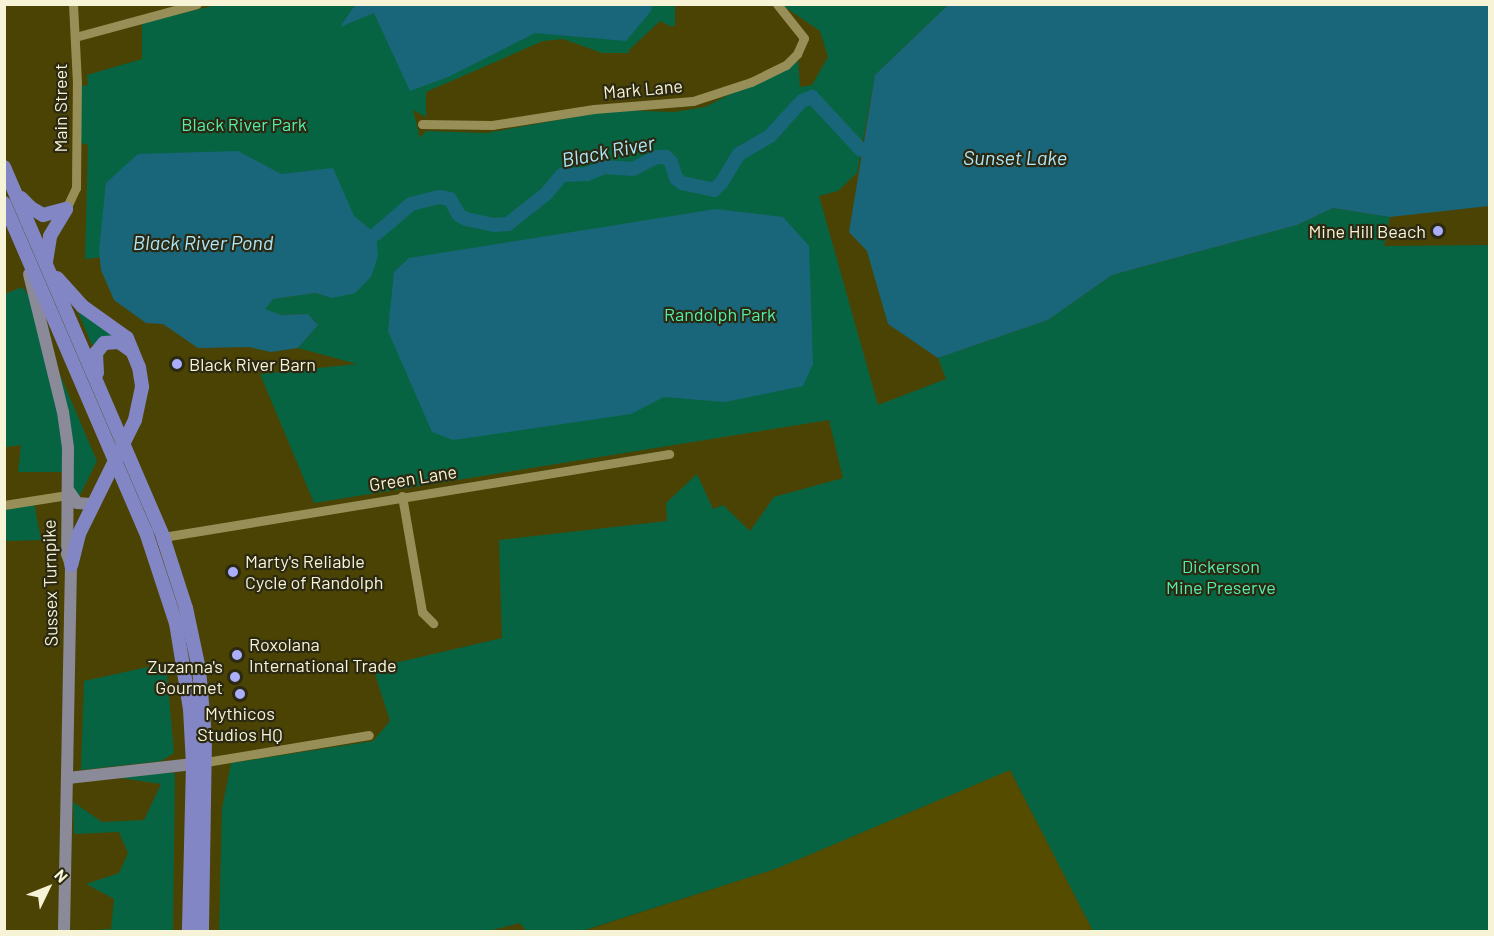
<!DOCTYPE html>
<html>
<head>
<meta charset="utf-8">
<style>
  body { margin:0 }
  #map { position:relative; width:1494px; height:936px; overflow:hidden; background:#4b4304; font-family:Barlow,sans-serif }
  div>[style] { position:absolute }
  .built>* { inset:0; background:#554c00 }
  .green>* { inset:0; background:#076442 }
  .water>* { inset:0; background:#19667b }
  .river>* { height:14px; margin:-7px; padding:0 7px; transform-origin:7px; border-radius:7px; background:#19667b }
  .minor>* { height:9px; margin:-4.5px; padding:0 4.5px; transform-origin:4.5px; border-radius:4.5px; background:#978f57 }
  .major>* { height:12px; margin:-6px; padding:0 6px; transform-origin:6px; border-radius:6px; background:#8b8a99 }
  .highway>* { height:14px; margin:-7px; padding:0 7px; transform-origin:7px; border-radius:7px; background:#8386c5 }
  .dots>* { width:16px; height:16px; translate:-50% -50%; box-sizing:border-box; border:3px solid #2c2912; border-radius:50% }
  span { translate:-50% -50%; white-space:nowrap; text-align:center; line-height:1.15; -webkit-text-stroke:4.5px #2c2912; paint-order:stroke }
  .street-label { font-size:18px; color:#f7f3d6 }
  .park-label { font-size:18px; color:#53eeac }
  .poi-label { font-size:18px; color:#f7f3d6 }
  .right { translate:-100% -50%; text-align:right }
  .left { translate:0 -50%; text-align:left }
  .water-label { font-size:20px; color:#ade7fb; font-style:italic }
  .frame { position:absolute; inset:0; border:6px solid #f7f3d6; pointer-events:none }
  .north { position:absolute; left:18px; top:858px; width:60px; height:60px; -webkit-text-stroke:4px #2c2912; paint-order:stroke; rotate:47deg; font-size:16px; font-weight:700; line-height:24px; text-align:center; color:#f7f3d6 }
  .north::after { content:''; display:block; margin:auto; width:21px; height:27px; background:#f7f3d6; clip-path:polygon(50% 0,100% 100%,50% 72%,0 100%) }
</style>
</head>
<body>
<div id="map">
  <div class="built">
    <div style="clip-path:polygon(1010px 770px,1093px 931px,582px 932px,778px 868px)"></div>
  </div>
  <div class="green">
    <div style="clip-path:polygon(216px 5px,675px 5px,675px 25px,672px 27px,660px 21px,629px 50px,629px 53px,602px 53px,563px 39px,543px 41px,426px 92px,426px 117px,413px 110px,420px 138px,426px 131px,486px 133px,613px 110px,674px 112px,705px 107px,798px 59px,800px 87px,812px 85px,828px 57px,820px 31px,782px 5px,948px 5px,875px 75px,857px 173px,838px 191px,819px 196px,878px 405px,946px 379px,938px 358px,1048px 320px,1112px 275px,1297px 225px,1333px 208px,1390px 217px,1384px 246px,1489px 245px,1489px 931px,1093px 931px,1010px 770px,778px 868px,582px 931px,526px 931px,520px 923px,484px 932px,219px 931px,222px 809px,231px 763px,373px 741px,390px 721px,373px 668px,502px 638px,499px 540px,667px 521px,666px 503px,697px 474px,713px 509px,723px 505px,750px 531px,774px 497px,843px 478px,829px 420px,314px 503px,260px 374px,357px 364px,298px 348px,318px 325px,308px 314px,281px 315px,264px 309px,273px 299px,316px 293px,333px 298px,369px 229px,85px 259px,88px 145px,81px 143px,80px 86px,88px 85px,87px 75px,142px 59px,142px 23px)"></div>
    <div style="clip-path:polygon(22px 287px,32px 300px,52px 356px,97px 461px,70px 515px,69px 472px,18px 472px,21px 445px,5px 447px,5px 294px)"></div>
    <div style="clip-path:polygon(75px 305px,117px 334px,92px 345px)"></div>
    <div style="clip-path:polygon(34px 503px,41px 540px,5px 541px,4px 507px)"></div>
    <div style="clip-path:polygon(166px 663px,174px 753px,161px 761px,81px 770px,84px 681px)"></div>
    <div style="clip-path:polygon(162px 772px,175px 773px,173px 931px,79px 931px,111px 929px,114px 899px,86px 884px,119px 873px,128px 853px,119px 832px,74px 834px,73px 802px,102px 822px,144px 820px,161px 784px,120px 778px)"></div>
  </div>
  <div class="water">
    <div style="clip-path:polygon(356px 4px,652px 4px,652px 5px,651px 11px,626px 41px,535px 33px,448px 77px,410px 91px,374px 13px,340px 27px)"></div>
    <div style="clip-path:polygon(948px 5px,1489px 5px,1489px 206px,1390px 217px,1333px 208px,1297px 225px,1112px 275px,1048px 320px,938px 358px,888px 324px,867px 251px,849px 232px,875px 75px)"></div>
    <div style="clip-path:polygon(238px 151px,281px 174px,333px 168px,354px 216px,376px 234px,378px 256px,371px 277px,355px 293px,332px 298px,316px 293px,273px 299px,265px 309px,281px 315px,308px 314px,318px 325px,298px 348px,271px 352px,249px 347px,198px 348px,163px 324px,146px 323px,114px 300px,101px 270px,99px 250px,106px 183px,138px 154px)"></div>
    <div style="clip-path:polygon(716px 209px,783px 217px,809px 246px,813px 364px,803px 386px,725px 402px,664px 397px,631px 414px,453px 440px,432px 432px,388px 331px,394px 272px,409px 258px)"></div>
  </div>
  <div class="river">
    <div style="left:802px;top:101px;width:11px;rotate:-22deg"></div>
    <div style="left:812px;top:97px;width:72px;rotate:47.2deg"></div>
    <div style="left:376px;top:234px;width:46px;rotate:-40.6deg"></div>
    <div style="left:411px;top:204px;width:29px;rotate:-14deg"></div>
    <div style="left:439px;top:197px;width:11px;rotate:10deg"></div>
    <div style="left:450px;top:199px;width:18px;rotate:61deg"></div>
    <div style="left:459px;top:215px;width:8px;rotate:30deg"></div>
    <div style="left:466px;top:219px;width:30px;rotate:12deg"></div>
    <div style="left:495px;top:225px;width:13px;rotate:-4deg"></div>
    <div style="left:508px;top:224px;width:48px;rotate:-38.3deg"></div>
    <div style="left:546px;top:194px;width:25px;rotate:-50deg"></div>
    <div style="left:562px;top:175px;width:25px;rotate:-2deg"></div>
    <div style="left:587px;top:174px;width:18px;rotate:-22deg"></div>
    <div style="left:604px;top:167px;width:29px;rotate:4deg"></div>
    <div style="left:633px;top:169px;width:27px;rotate:-27deg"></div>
    <div style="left:657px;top:157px;width:9px"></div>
    <div style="left:666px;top:157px;width:7px;rotate:45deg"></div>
    <div style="left:671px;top:162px;width:17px;rotate:73deg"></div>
    <div style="left:676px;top:178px;width:8px;rotate:40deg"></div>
    <div style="left:682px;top:183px;width:33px;rotate:12deg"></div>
    <div style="left:714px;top:190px;width:11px;rotate:-45deg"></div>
    <div style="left:722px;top:182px;width:33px;rotate:-59deg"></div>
    <div style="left:739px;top:154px;width:36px;rotate:-30deg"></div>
    <div style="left:770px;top:136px;width:42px;rotate:-47.9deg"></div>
  </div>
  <div class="minor">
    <div style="left:75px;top:37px;width:126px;rotate:-15.1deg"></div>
    <div style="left:422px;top:124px;width:70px;rotate:0.8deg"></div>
    <div style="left:492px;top:125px;width:103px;rotate:-8.9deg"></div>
    <div style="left:594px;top:109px;width:99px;rotate:-4.6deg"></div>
    <div style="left:693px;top:101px;width:61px;rotate:-18.1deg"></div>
    <div style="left:751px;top:82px;width:39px;rotate:-26deg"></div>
    <div style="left:786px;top:65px;width:16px;rotate:-45deg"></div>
    <div style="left:797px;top:54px;width:17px;rotate:-66deg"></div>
    <div style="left:804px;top:38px;width:43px;rotate:-128.5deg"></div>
    <div style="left:66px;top:209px;width:23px;rotate:-65deg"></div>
    <div style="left:76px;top:188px;width:105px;rotate:-89.5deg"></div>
    <div style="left:77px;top:83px;width:79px;rotate:-92.9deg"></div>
    <div style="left:402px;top:496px;width:118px;rotate:80.2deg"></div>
    <div style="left:422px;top:612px;width:16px;rotate:45deg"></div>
    <div style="left:4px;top:505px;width:64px;rotate:-9deg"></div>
    <div style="left:163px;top:537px;width:513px;rotate:-9.32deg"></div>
    <div style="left:206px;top:762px;width:165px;rotate:-9.4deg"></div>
  </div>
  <div class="major">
    <div style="left:29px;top:274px;width:142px;rotate:76.2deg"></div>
    <div style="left:63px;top:412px;width:37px;rotate:82deg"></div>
    <div style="left:68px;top:449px;width:105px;rotate:90.5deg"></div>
    <div style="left:67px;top:554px;width:12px;rotate:70deg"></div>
    <div style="left:71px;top:565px;width:367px;rotate:91.1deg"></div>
    <div style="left:69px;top:491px;width:14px;rotate:56deg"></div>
    <div style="left:77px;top:503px;width:16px;rotate:4deg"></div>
    <div style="left:68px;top:778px;width:126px;rotate:-6.4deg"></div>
  </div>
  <div class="highway">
    <div style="left:4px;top:167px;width:403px;rotate:66.7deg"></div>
    <div style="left:163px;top:537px;width:75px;rotate:72.1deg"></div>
    <div style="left:186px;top:608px;width:62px;rotate:78deg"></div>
    <div style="left:199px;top:669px;width:68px;rotate:85deg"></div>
    <div style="left:205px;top:737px;width:195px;rotate:90.9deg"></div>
    <div style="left:21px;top:198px;width:14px;rotate:45deg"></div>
    <div style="left:31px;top:208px;width:14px;rotate:30deg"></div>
    <div style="left:43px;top:215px;width:24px;rotate:-15deg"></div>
    <div style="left:4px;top:203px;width:358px;rotate:66.7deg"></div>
    <div style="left:146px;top:532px;width:96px;rotate:71.8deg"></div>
    <div style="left:176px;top:623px;width:87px;rotate:80.8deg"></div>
    <div style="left:190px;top:709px;width:55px;rotate:86.9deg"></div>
    <div style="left:193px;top:764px;width:168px;rotate:91.4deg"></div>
    <div style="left:46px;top:262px;width:26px;rotate:-81deg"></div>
    <div style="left:50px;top:236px;width:31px;rotate:-59deg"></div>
    <div style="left:57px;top:278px;width:38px;rotate:48deg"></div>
    <div style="left:82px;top:306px;width:55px;rotate:35.4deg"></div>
    <div style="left:127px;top:338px;width:31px;rotate:68deg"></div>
    <div style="left:139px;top:367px;width:20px;rotate:81deg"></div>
    <div style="left:142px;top:387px;width:34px;rotate:102deg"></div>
    <div style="left:135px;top:420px;width:127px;rotate:116.2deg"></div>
    <div style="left:79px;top:534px;width:32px;rotate:104deg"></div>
    <div style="left:97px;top:373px;width:20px;rotate:-93deg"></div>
    <div style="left:96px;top:353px;width:13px;rotate:-51deg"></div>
    <div style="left:104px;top:343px;width:15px;rotate:-4deg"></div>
    <div style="left:119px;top:342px;width:16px;rotate:35deg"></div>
  </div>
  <div class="dots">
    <div style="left:1438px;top:231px;background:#abaffb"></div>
    <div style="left:177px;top:364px;background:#abaffb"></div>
    <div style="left:233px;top:572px;background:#abaffb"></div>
    <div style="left:237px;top:655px;background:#abaffb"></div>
    <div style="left:235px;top:677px;background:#abaffb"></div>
    <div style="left:240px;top:694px;background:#abaffb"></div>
  </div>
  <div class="street-label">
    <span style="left:643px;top:89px;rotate:-5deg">Mark Lane</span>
    <span style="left:60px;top:108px;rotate:-90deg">Main Street</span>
    <span style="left:413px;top:478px;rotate:-9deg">Green Lane</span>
    <span style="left:50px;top:583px;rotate:-91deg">Sussex Turnpike</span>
  </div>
  <div class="park-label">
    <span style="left:244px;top:124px">Black River Park</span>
    <span style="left:720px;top:314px">Randolph Park</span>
    <span style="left:1221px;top:577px">Dickerson<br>Mine Preserve</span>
  </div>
  <div class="poi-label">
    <span class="right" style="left:1426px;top:231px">Mine Hill Beach</span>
    <span class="left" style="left:189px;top:364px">Black River Barn</span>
    <span class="left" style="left:245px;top:572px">Marty's Reliable<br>Cycle of Randolph</span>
    <span class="left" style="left:249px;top:655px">Roxolana<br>International Trade</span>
    <span class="right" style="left:223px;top:677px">Zuzanna's<br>Gourmet</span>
    <span style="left:240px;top:724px">Mythicos<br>Studios HQ</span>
  </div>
  <div class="water-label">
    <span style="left:608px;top:151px;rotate:-11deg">Black River</span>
    <span style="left:1015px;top:157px">Sunset Lake</span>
    <span style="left:203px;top:242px">Black River Pond</span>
  </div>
  <div class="frame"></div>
  <div class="north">N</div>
</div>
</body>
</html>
